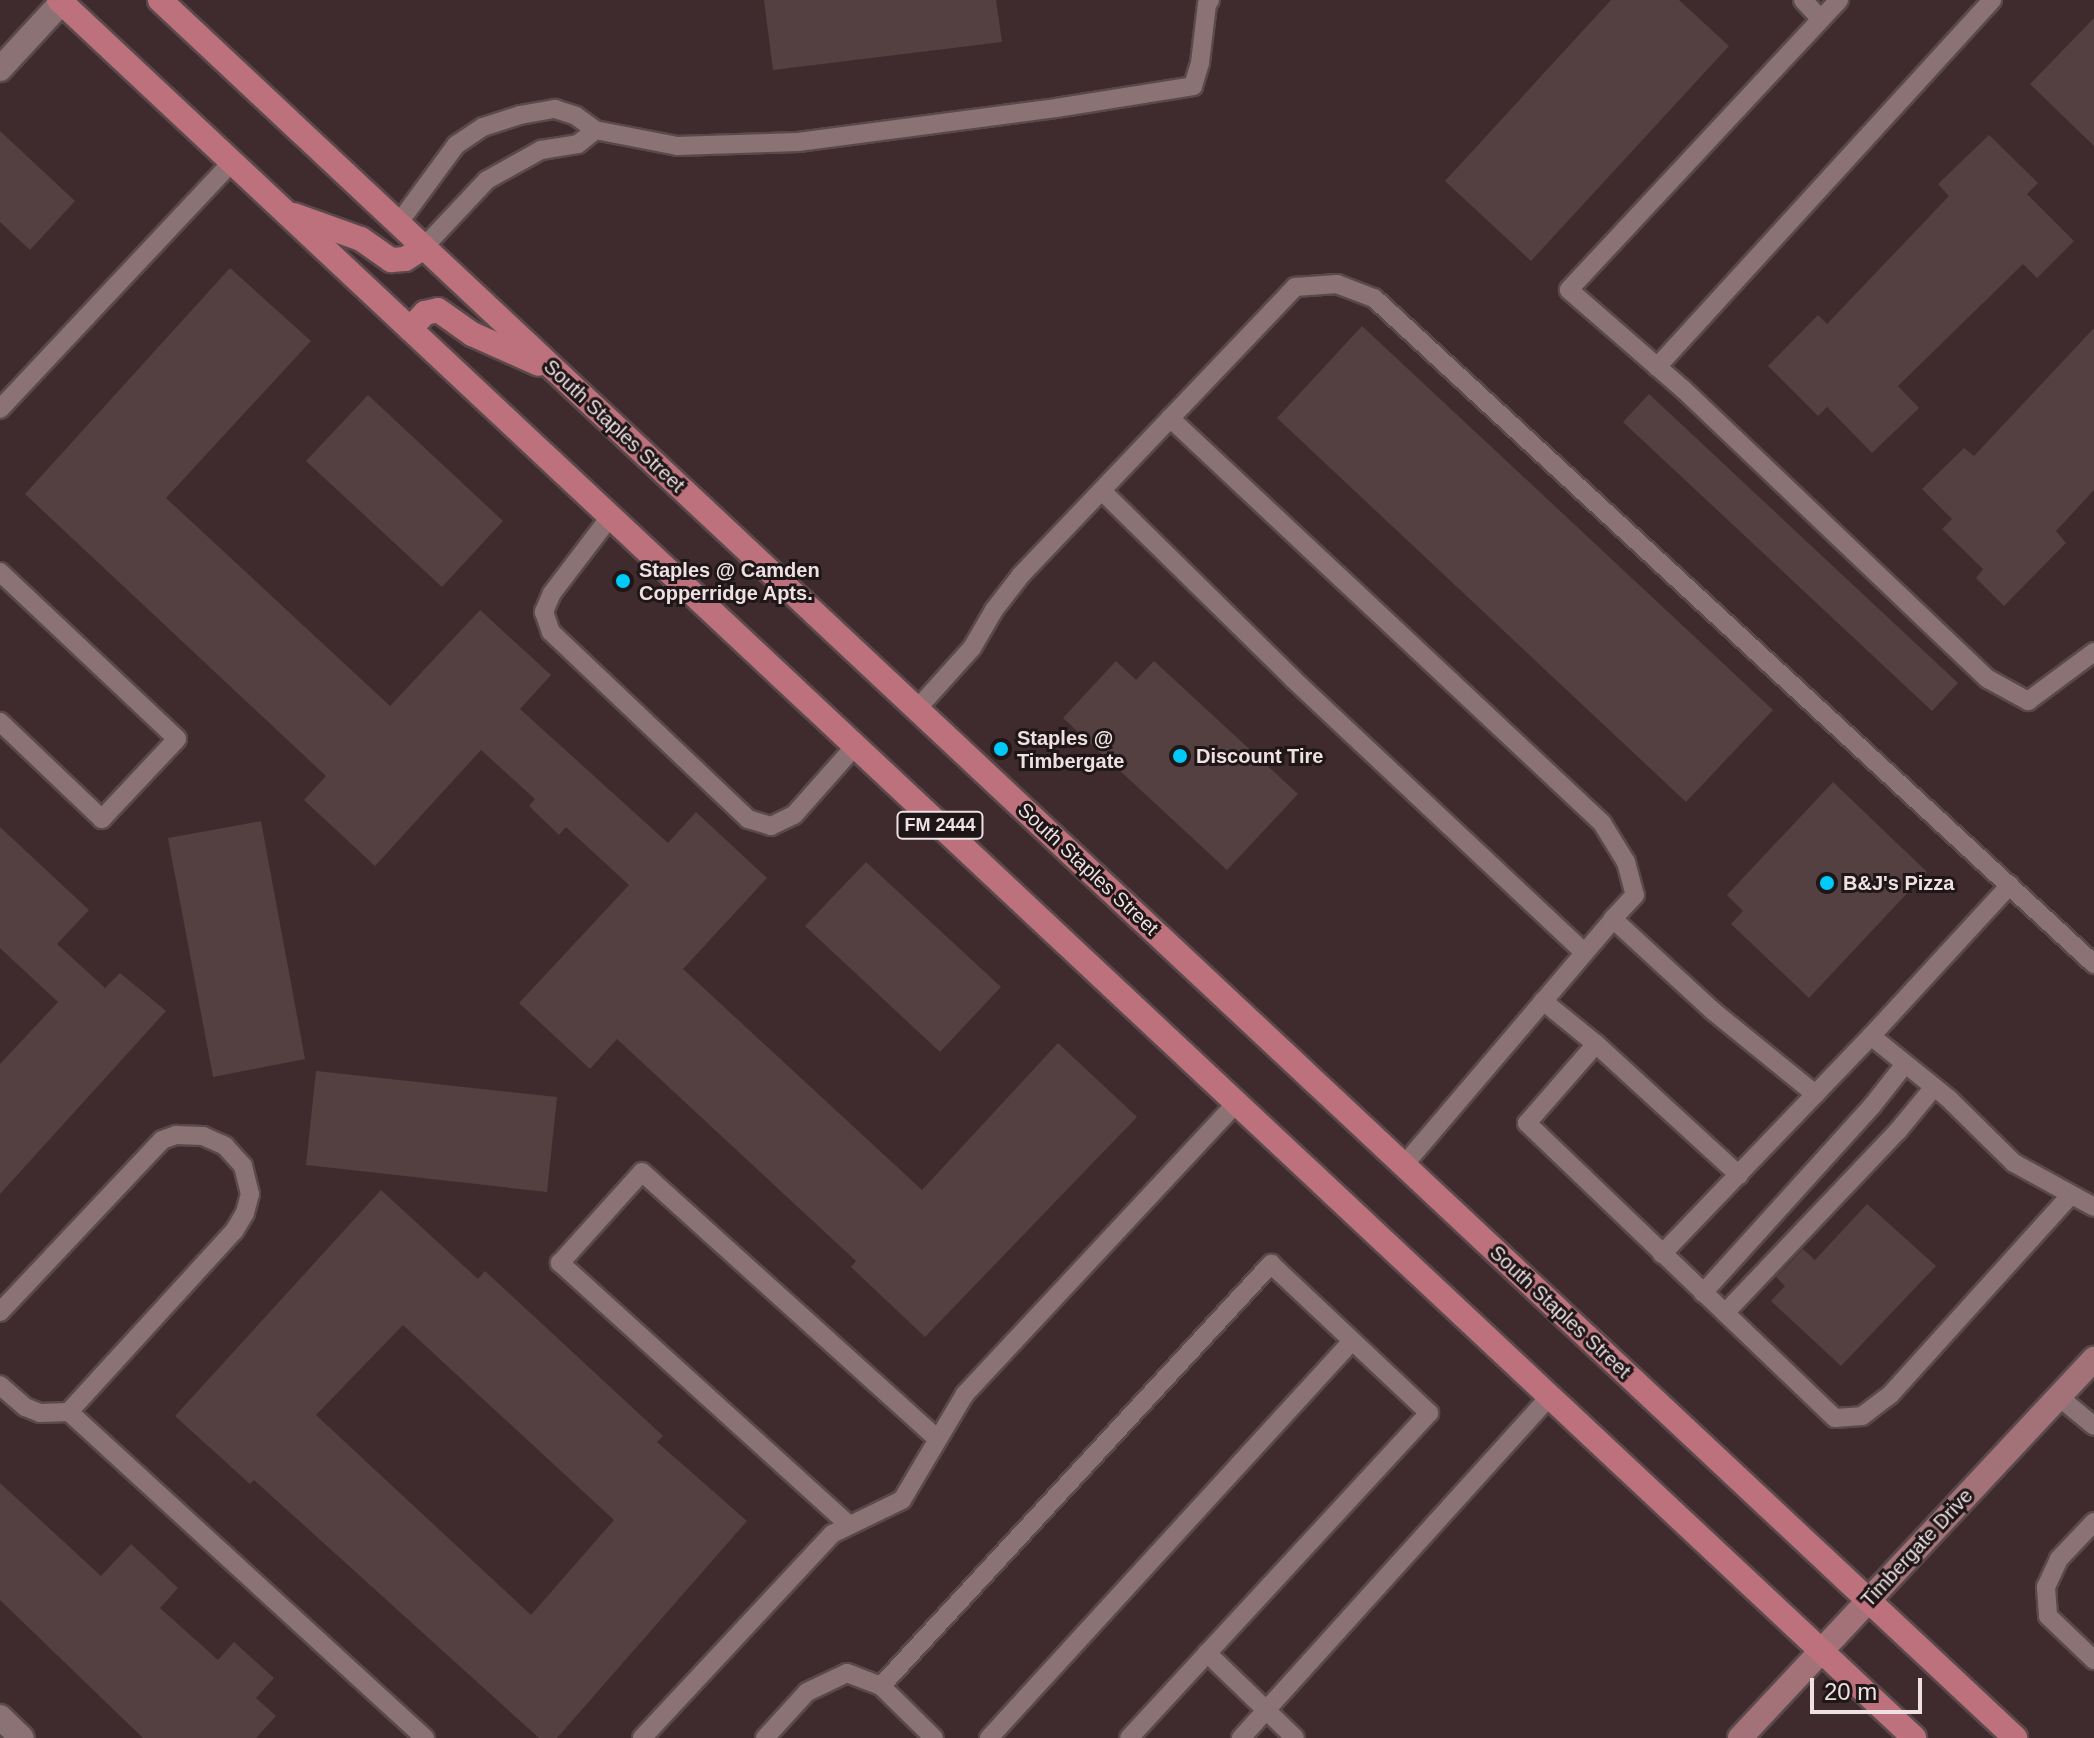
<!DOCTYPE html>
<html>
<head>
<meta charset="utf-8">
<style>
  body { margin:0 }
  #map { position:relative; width:2094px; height:1738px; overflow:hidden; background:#3f2b2d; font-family:Arial,sans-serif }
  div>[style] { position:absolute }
  .building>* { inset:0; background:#543f41 }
  .roads { filter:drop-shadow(2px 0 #5a494b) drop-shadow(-2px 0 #5a494b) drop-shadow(0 2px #5a494b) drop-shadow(0 -2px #5a494b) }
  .lane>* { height:18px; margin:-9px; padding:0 9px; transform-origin:9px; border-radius:9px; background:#8b7375 }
  .street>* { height:24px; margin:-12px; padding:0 12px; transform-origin:12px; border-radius:12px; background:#8b7375 }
  .secondary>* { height:24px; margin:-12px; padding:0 12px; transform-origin:12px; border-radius:12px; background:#a37278 }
  .primary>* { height:24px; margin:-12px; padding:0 12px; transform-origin:12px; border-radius:12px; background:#bc717c }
  .dots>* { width:22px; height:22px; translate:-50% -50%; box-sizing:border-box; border:4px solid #1f1617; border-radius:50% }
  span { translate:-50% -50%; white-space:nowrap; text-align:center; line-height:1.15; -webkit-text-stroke:6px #1f1617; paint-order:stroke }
  .shield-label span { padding:2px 6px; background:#1f1617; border:2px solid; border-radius:6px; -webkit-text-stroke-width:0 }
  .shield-label { font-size:18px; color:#efe1e3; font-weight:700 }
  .street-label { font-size:20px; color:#efe1e3 }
  .poi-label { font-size:20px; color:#efe1e3; font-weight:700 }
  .left { translate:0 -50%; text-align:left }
  .scale { position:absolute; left:1810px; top:1678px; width:112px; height:36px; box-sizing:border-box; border:4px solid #efe1e3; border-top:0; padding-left:10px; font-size:24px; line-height:28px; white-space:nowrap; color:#efe1e3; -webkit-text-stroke:6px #1f1617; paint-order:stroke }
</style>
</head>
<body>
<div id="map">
  <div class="building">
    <div style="clip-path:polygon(764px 0,996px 0,1002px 42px,773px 70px)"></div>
    <div style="clip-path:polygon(1611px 0,1679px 0,1729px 46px,1531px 261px,1445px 181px)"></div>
    <div style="clip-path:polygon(2094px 18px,2094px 146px,2030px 84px)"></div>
    <div style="clip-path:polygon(0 131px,75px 201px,30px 250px,0 222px)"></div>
    <div style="clip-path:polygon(1989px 135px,2038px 183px,2027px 194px,2074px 241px,2037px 278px,2023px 264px,1898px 386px,1919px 408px,1872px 453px,1827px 407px,1818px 416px,1768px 366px,1818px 315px,1827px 324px,1949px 196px,1938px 184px)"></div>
    <div style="clip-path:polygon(230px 268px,311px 341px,166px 498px,390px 706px,480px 610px,551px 675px,520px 709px,668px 843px,696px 812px,767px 878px,683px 969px,922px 1190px,1058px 1043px,1137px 1117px,925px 1337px,851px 1267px,856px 1261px,617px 1039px,590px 1069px,519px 1003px,629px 885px,566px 827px,559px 835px,529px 806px,535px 799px,481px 750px,375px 866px,304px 800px,326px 776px,25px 494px)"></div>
    <div style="clip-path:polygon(1362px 326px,1773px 710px,1686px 802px,1277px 418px)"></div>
    <div style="clip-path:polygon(2094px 328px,2094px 490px,2056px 531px,2066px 543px,2004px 606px,1976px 578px,1983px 569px,1942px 529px,1952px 519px,1922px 489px,1964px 448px,1974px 456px)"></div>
    <div style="clip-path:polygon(1649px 394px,1958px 683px,1932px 711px,1623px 422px)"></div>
    <div style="clip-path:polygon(368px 395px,503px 521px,442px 587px,306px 461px)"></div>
    <div style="clip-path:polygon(1116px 661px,1136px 680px,1154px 661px,1298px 794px,1227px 870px,1063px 718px)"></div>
    <div style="clip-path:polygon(1833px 782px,1927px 872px,1809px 998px,1731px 924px,1743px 911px,1727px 895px)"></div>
    <div style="clip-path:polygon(261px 821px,305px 1059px,213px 1077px,168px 838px)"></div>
    <div style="clip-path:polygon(0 827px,89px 910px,57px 944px,105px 988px,120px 973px,166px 1011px,0 1194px,0 1064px,58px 1002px,0 948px)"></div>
    <div style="clip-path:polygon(866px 862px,1001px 987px,940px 1052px,805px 926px)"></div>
    <div style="clip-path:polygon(316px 1071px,557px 1097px,547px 1192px,306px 1165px)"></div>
    <div style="clip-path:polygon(evenodd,381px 1190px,478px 1279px,485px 1271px,663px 1436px,657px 1442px,747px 1521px,557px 1738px,539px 1738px,254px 1480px,250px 1484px,175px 1416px,381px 1190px,403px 1325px,614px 1520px,531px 1615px,316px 1415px,403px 1325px)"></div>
    <div style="clip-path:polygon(1867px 1204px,1936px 1266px,1841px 1366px,1771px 1301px,1785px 1286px,1776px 1277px,1803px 1249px,1815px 1260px)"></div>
    <div style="clip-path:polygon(0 1483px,101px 1576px,131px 1544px,178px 1588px,160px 1608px,218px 1660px,234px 1642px,274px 1678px,256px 1698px,276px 1716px,256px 1738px,143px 1738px,0 1600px)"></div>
  </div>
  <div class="roads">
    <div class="lane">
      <div style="left:1803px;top:0;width:26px;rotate:47deg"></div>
      <div style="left:1839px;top:0;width:396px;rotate:133deg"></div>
      <div style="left:1569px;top:290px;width:151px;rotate:41deg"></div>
      <div style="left:1683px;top:389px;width:421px;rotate:43.6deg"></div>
      <div style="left:1988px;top:679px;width:46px;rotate:28.8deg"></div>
      <div style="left:2028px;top:701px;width:82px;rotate:-36.6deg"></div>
      <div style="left:398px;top:224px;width:98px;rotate:-53.7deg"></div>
      <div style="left:456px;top:145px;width:32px;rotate:-34deg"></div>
      <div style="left:483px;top:127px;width:39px;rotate:-18deg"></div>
      <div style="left:520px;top:115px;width:36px;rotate:-10deg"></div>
      <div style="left:555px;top:109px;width:22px;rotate:18deg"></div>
      <div style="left:576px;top:116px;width:24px;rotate:36deg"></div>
      <div style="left:595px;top:130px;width:84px;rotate:11deg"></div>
      <div style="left:677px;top:146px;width:121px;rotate:-1.9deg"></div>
      <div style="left:798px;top:142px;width:260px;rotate:-7.5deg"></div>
      <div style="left:1056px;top:108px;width:139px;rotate:-9.1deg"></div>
      <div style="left:1193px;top:86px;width:24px;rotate:-73deg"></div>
      <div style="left:1200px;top:63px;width:59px;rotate:-83.2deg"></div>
      <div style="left:1207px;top:4px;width:5px;rotate:-53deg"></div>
      <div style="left:424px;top:247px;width:92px;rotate:-46.8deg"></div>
      <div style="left:487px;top:180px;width:62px;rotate:-29.1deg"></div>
      <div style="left:541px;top:150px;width:37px;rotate:-9deg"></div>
      <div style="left:578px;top:144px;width:22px;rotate:-39deg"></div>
      <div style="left:1657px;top:367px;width:497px;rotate:-47.6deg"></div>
      <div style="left:0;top:409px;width:339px;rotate:-46.8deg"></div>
      <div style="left:1170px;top:418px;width:592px;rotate:43.15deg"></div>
      <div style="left:1602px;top:823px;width:46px;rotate:58.4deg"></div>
      <div style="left:1626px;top:862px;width:34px;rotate:75deg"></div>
      <div style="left:1635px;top:895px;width:33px;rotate:133deg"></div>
      <div style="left:1102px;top:491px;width:268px;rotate:44.5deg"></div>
      <div style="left:1293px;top:679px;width:399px;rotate:43.2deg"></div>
      <div style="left:610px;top:517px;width:96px;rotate:127.3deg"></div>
      <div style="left:552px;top:593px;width:21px;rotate:113deg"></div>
      <div style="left:544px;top:612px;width:21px;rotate:71deg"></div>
      <div style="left:551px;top:632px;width:272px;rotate:43.5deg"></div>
      <div style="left:748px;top:819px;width:24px;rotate:17deg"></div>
      <div style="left:771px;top:826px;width:25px;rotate:-26deg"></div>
      <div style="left:794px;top:815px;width:92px;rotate:-48.5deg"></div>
      <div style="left:0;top:572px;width:243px;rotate:43.3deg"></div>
      <div style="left:177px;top:739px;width:110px;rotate:133.2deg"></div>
      <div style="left:102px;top:819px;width:141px;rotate:-136.4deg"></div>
      <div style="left:917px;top:709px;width:82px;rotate:-48deg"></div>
      <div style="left:972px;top:648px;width:44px;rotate:-59.9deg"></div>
      <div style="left:994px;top:610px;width:44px;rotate:-52.4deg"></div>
      <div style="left:1021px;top:575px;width:398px;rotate:-46.4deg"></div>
      <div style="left:1295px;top:287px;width:42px;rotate:-4.1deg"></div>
      <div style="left:1337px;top:284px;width:40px;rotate:21deg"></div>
      <div style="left:1374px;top:298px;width:981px;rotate:42.77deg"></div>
      <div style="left:2010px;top:885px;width:205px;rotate:132.6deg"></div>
      <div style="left:1871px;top:1036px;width:100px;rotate:38.9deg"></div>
      <div style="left:1949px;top:1099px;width:91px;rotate:44.6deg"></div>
      <div style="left:2014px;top:1163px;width:91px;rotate:28.8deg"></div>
      <div style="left:1543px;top:1001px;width:68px;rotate:39.1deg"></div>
      <div style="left:1596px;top:1044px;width:194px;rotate:42.5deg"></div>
      <div style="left:1596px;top:1044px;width:105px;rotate:131.1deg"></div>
      <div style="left:1527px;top:1123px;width:426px;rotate:43.8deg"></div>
      <div style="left:1835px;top:1418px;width:27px;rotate:-4deg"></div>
      <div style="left:1862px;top:1416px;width:35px;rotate:-37deg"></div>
      <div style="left:1890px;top:1395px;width:268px;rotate:-47.9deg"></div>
      <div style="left:1404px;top:1165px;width:323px;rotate:-49.6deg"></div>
      <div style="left:1613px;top:919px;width:136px;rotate:42.6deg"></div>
      <div style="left:1713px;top:1011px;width:132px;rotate:39.1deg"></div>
      <div style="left:1662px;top:1254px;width:302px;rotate:-46.2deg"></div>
      <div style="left:1703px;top:1293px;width:252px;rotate:-47.9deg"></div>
      <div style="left:1872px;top:1106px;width:53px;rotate:-51.8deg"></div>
      <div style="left:0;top:1312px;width:236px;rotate:-46.7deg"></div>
      <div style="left:162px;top:1140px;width:15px;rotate:-20deg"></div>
      <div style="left:176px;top:1135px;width:27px;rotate:2deg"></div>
      <div style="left:203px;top:1136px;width:24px;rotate:24deg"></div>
      <div style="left:225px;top:1146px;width:27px;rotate:48deg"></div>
      <div style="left:243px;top:1166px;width:29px;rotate:76deg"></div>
      <div style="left:250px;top:1194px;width:20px;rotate:105deg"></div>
      <div style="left:245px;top:1213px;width:21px;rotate:121deg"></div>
      <div style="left:234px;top:1231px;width:245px;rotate:132.4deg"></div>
      <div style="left:69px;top:1412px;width:29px;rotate:178deg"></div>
      <div style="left:40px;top:1413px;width:16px;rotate:-158deg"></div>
      <div style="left:25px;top:1407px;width:33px;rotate:-139deg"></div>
      <div style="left:1725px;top:1313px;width:250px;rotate:-46.5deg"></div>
      <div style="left:1897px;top:1132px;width:58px;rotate:-50.6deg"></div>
      <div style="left:2059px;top:1397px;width:45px;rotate:39.6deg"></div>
      <div style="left:69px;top:1412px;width:483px;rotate:42.5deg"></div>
      <div style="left:2094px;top:1522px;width:51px;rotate:133.4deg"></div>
      <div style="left:2059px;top:1559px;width:31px;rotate:115deg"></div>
      <div style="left:2046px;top:1587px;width:29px;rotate:86deg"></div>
      <div style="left:2048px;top:1616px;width:64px;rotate:43.7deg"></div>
      <div style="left:848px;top:1524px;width:389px;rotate:-137.8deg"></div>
      <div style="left:560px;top:1263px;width:122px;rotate:-48deg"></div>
      <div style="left:642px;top:1172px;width:396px;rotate:42.1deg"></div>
      <div style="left:1207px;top:1653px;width:122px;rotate:44deg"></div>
      <div style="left:881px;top:1686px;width:575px;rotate:-47.26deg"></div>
      <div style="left:1271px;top:1264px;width:217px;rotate:43.3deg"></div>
      <div style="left:1429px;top:1413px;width:442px;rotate:132.7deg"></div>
      <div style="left:642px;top:1738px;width:279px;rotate:-47deg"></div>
      <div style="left:832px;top:1534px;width:78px;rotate:-25.9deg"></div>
      <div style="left:902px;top:1500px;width:123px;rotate:-59.3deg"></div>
      <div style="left:965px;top:1394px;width:398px;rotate:-47deg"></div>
      <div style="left:765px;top:1738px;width:62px;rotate:-47.6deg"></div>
      <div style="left:807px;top:1692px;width:44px;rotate:-25.4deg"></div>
      <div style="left:847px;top:1673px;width:36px;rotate:21deg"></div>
      <div style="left:881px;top:1686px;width:74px;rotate:44.5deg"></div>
      <div style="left:989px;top:1738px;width:538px;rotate:-47.56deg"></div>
      <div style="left:1241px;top:1738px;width:460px;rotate:-47.9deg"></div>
    </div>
    <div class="street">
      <div style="left:0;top:69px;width:90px;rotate:-47.3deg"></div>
      <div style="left:0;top:1717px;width:30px;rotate:44deg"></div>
    </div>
    <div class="secondary">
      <div style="left:1740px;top:1738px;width:519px;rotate:-46.95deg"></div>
    </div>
    <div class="primary">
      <div style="left:59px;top:0;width:2542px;rotate:43.13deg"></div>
      <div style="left:160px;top:0;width:2542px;rotate:43.13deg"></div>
      <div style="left:294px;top:215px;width:71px;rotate:19.7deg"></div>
      <div style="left:361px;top:239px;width:37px;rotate:35deg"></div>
      <div style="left:391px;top:260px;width:14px;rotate:-4deg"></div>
      <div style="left:405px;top:259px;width:22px;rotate:-32deg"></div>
      <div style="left:410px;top:329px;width:22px;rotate:-47deg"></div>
      <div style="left:425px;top:313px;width:13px;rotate:-13deg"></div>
      <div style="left:438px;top:310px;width:42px;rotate:35.2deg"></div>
      <div style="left:472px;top:334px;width:73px;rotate:24.1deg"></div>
    </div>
  </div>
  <div class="dots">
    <div style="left:623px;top:581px;background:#00cbf8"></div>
    <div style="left:1001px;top:749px;background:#00cbf8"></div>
    <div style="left:1180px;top:756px;background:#00cbf8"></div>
    <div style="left:1827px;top:883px;background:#00cbf8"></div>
  </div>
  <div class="shield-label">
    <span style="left:940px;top:825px">FM 2444</span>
  </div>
  <div class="street-label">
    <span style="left:614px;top:426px;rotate:43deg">South Staples Street</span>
    <span style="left:1088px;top:869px;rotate:43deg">South Staples Street</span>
    <span style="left:1560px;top:1312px;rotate:43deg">South Staples Street</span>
    <span style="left:1917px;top:1548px;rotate:-47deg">Timbergate Drive</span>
  </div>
  <div class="poi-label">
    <span class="left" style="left:639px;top:582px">Staples @ Camden<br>Copperridge Apts.</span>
    <span class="left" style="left:1017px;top:750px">Staples @<br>Timbergate</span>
    <span class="left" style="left:1196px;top:756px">Discount Tire</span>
    <span class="left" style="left:1843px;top:883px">B&amp;J's Pizza</span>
  </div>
  <div class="scale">20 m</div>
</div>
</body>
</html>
